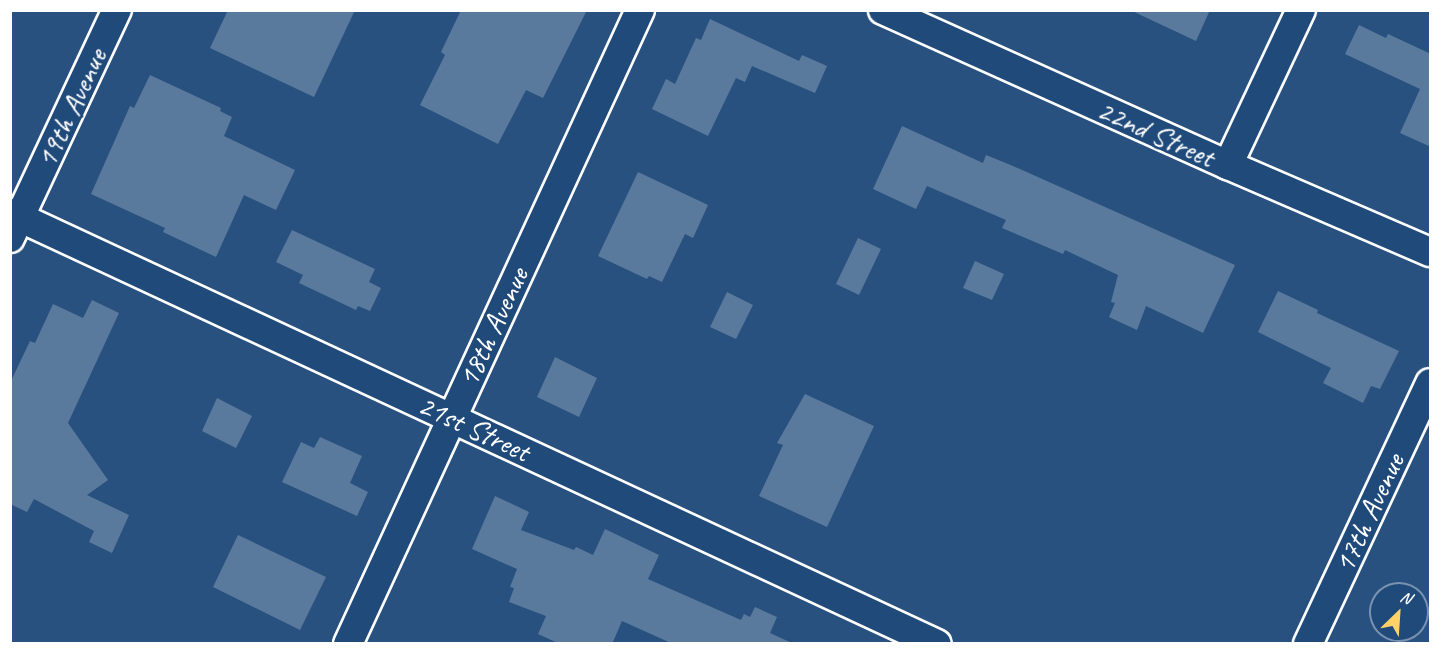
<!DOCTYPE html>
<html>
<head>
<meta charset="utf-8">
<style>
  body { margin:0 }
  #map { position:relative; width:1441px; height:654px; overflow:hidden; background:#28517f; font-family:Caveat,sans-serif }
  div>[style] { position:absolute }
  .building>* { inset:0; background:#5a7a9d }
  .roads { filter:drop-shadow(2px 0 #fff) drop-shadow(-2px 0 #fff) drop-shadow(0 2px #fff) drop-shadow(0 -2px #fff) }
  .minor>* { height:28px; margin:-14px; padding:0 14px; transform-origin:14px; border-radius:14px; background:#1f4a7a }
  span { translate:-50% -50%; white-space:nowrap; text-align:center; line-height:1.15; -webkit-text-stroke:5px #1f4a7a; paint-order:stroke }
  .street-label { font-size:30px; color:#fff }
  .frame { position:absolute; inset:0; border:12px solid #fff; pointer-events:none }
  .north { position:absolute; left:1369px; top:582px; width:60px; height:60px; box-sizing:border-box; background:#1f4a7a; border:2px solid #7992af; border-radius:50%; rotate:25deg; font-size:16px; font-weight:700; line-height:24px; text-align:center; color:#fff }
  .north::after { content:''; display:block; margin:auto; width:21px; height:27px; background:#ffd166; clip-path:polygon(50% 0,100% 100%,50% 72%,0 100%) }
</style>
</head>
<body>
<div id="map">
  <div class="building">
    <div style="clip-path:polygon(228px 10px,355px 10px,314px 97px,210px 48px)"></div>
    <div style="clip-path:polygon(461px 10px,587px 10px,543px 98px,526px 90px,498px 144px,420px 105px,445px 55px,441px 52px)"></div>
    <div style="clip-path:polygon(1130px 10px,1210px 10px,1196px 41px)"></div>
    <div style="clip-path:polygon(710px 19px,799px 61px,802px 55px,827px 66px,815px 93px,752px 66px,745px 82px,736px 78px,708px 136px,652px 109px,666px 79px,675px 84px,696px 38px,701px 40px)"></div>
    <div style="clip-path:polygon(1359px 25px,1386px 38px,1388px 34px,1431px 54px,1431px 147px,1400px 133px,1420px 89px,1345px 54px)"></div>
    <div style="clip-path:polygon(150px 75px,221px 108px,220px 111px,232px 117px,224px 136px,295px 170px,276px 210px,244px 195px,216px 257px,163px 232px,165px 228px,91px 194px,130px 106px,134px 108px)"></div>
    <div style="clip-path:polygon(902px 126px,983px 163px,986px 155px,1013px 166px,1235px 265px,1203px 333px,1146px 306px,1137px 330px,1109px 317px,1115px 303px,1111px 302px,1118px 275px,1065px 250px,1063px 254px,1002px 228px,1006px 220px,927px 186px,916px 209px,873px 189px)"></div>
    <div style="clip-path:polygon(638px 172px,708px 205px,693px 238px,685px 234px,662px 282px,649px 276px,647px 279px,598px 256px)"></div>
    <div style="clip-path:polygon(292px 230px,375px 269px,369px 282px,381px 288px,370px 311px,358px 306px,356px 310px,299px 283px,303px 275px,276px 262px)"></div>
    <div style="clip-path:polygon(858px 238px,881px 249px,859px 295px,836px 284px)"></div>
    <div style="clip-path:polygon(975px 261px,1004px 274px,992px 300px,963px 288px)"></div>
    <div style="clip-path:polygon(1278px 291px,1318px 310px,1317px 313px,1399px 351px,1380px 389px,1371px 386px,1363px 403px,1323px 383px,1331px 368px,1258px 332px)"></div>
    <div style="clip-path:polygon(727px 292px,753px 305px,736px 339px,710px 327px)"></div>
    <div style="clip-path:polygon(92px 300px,119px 313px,68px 423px,108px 480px,87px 495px,129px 515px,112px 553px,89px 542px,94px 531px,34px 499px,27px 512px,10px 504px,10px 383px,30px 341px,35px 343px,53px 304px,83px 318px)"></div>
    <div style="clip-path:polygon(555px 357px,597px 378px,579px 417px,537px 397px)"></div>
    <div style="clip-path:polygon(805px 394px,874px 426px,827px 527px,759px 496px,783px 445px,777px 443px)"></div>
    <div style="clip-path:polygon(217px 398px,252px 416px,236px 448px,202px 431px)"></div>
    <div style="clip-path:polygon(320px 437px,362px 456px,350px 483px,368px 492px,357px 516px,282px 482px,301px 442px,314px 448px)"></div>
    <div style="clip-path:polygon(495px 496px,529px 512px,521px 530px,574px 550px,576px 547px,593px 555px,605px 529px,659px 555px,648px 579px,741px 620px,744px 614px,750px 617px,755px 607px,777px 617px,770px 633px,794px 644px,673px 644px,622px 621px,612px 644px,560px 644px,538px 634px,546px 616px,509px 602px,514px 588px,510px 587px,517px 569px,472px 549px)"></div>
    <div style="clip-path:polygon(238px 535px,326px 577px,300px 630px,213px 587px)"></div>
  </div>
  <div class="roads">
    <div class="minor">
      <div style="left:883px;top:10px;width:378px;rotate:24.2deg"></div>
      <div style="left:1228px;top:165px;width:220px;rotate:23.3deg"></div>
      <div style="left:1228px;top:165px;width:171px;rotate:-64.8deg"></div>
      <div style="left:10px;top:213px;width:1022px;rotate:24.94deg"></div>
      <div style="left:10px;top:238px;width:252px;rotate:-64.9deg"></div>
      <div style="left:348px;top:644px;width:698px;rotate:-65.27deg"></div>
      <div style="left:1308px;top:644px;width:288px;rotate:-64.9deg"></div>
    </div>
  </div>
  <div class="street-label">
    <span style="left:71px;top:108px;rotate:-65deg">19th Avenue</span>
    <span style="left:1156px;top:133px;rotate:24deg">22nd Street</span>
    <span style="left:493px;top:327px;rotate:-65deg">18th Avenue</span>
    <span style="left:474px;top:428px;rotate:25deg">21st Street</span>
    <span style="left:1369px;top:513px;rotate:-65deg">17th Avenue</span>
  </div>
  <div class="frame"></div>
  <div class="north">N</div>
</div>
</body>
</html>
